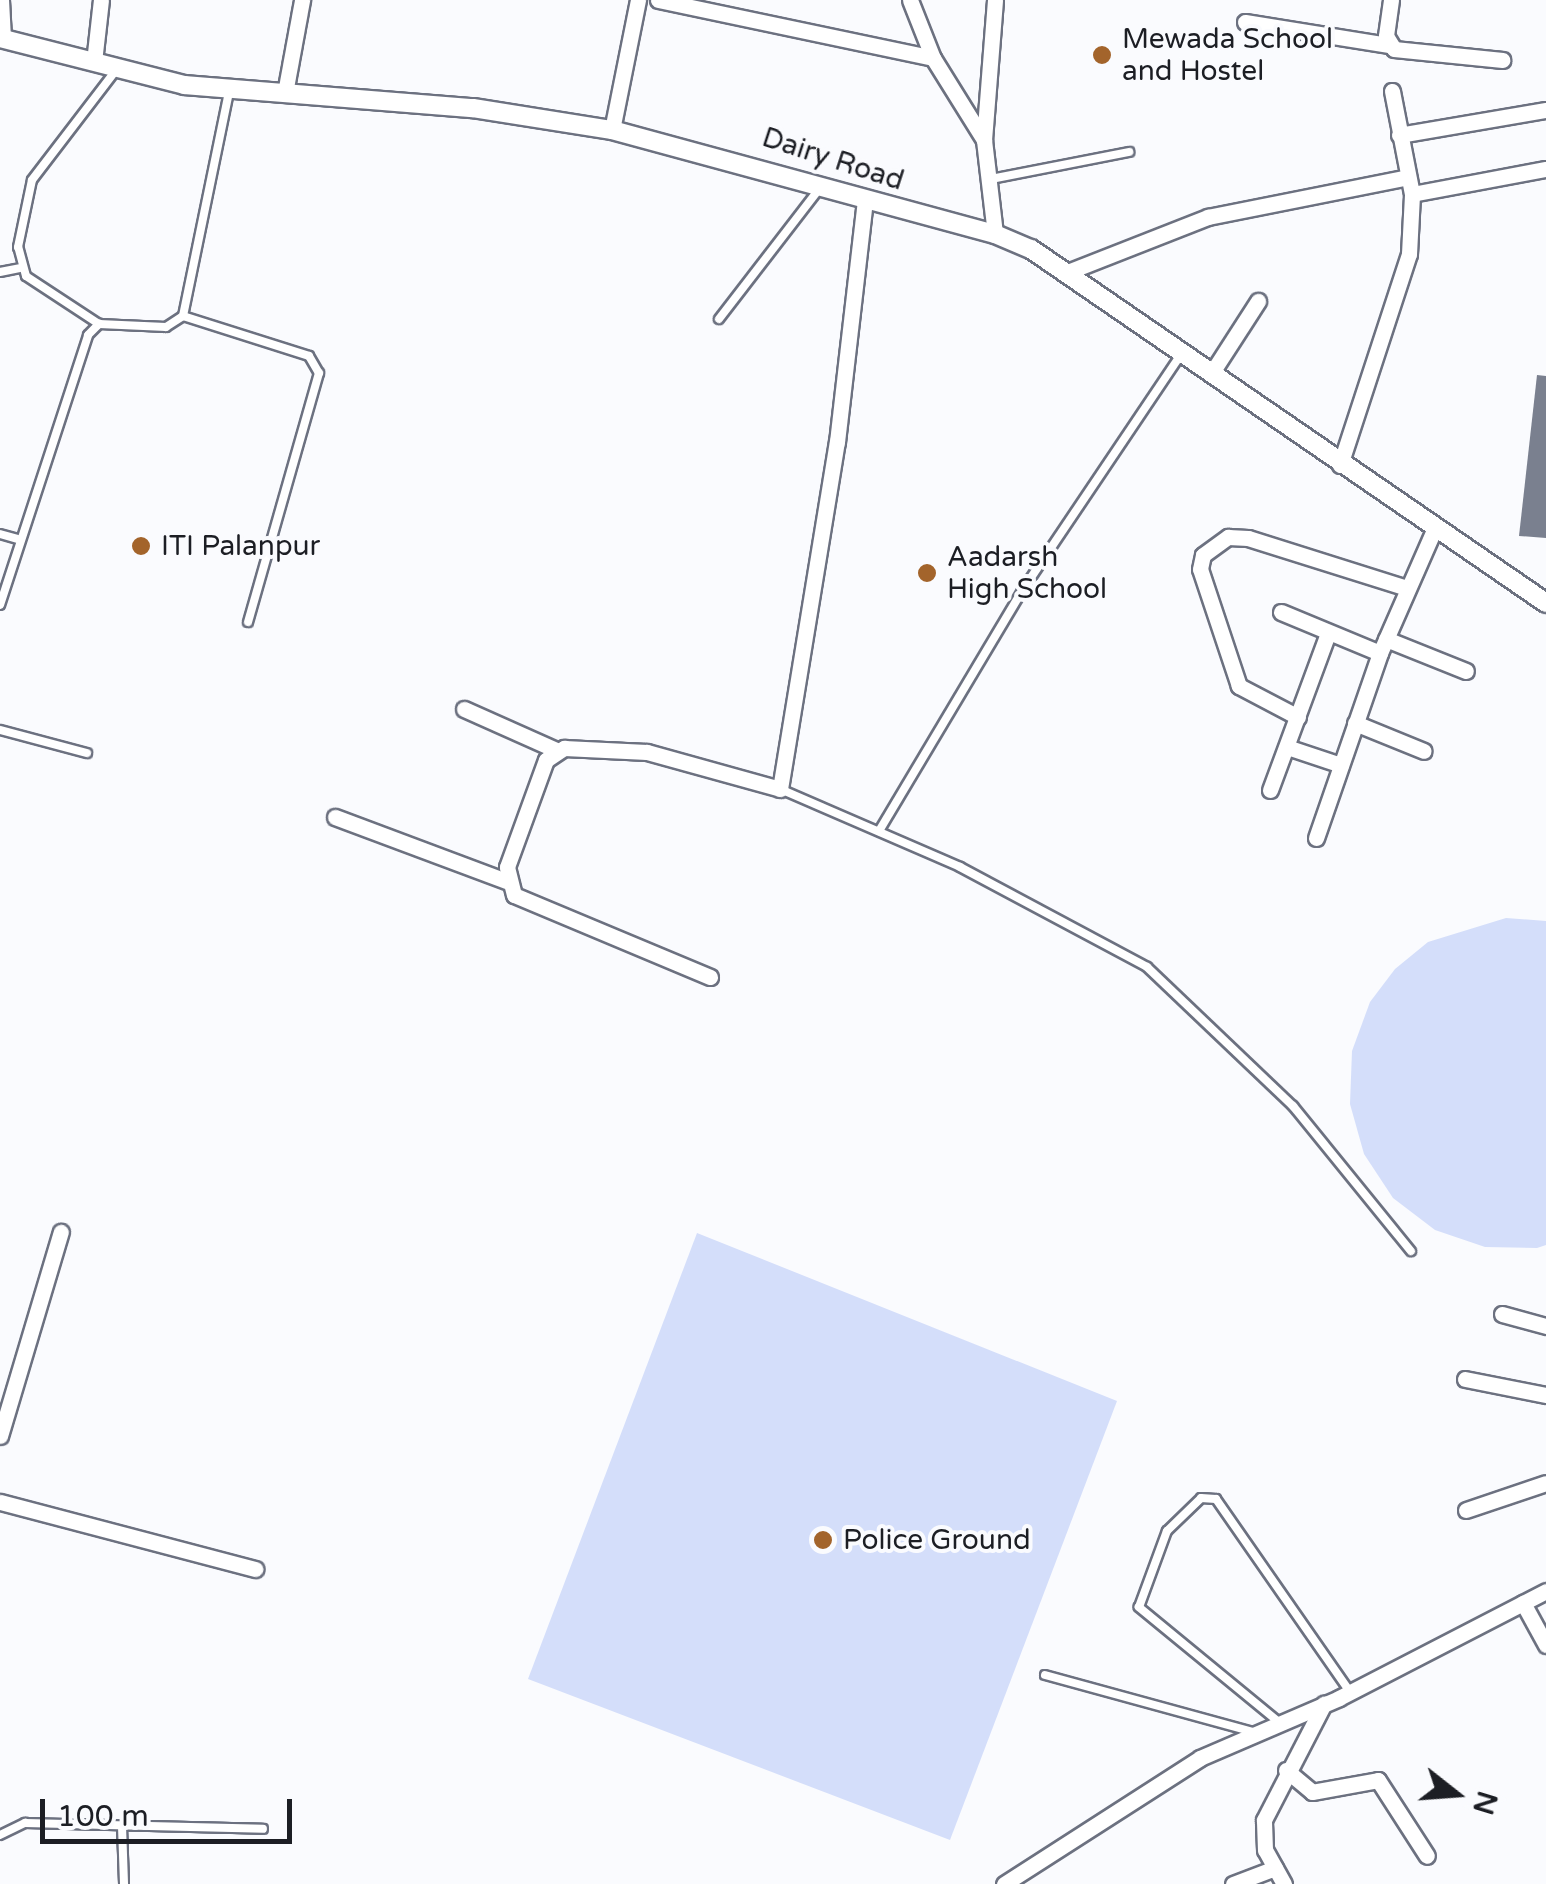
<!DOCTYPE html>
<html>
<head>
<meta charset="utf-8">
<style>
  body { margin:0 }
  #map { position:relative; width:1546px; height:1884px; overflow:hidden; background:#fafbfe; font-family:"Varela Round",sans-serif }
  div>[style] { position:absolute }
  .green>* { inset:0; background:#d4defa }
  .building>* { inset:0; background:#7a808f }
  .roads { filter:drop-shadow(2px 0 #6c7180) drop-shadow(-2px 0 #6c7180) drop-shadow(0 2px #6c7180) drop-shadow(0 -2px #6c7180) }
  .service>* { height:8px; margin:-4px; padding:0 4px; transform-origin:4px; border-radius:4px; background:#fff }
  .minor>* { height:15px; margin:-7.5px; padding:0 7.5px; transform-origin:7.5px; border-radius:7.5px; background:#fff }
  .tertiary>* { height:18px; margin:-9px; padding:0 9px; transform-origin:9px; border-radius:9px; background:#fff }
  .dots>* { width:28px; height:28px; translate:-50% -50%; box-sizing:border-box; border:5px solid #fafbfe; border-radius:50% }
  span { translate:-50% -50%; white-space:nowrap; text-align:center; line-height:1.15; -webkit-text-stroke:8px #fafbfe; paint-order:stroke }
  .poi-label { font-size:28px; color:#1c1e24 }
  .left { translate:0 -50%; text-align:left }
  .street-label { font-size:28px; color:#1c1e24 }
  .north { position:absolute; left:1406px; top:1744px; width:100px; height:100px; -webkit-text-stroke:8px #fafbfe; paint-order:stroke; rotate:107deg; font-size:28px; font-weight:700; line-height:40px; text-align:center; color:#1c1e24 }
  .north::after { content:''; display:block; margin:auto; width:35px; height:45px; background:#1c1e24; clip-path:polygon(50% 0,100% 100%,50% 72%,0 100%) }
  .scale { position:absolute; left:40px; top:1799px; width:252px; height:45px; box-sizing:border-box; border:5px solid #1c1e24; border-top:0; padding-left:12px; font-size:30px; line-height:35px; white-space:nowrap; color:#1c1e24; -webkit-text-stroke:8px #fafbfe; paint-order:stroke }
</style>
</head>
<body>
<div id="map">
  <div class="green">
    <div style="clip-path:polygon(1506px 918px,1546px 921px,1546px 1245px,1537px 1248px,1485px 1247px,1435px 1230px,1393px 1198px,1364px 1154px,1350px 1104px,1352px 1051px,1370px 1002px,1395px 969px,1428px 942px)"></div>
    <div style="clip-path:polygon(697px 1233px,1117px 1401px,950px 1840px,528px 1679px)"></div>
  </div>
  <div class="building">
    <div style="clip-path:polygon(1537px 375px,1546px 376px,1546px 538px,1519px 536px)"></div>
  </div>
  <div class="roads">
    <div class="service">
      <div style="left:991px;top:179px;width:141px;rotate:-11.1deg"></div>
      <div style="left:0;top:272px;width:20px;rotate:-11deg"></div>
      <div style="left:183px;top:316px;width:132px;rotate:17.6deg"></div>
      <div style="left:309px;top:356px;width:20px;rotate:60deg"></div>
      <div style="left:319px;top:373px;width:259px;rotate:105.9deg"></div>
      <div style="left:719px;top:319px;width:165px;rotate:-52.4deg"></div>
      <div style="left:99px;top:324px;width:87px;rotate:-146.7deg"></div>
      <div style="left:26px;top:276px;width:30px;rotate:-105deg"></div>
      <div style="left:18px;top:247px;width:68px;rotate:-78.2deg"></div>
      <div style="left:32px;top:180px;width:138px;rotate:-52.6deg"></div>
      <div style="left:0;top:534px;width:18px;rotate:16deg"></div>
      <div style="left:0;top:605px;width:284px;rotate:-71.9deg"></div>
      <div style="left:88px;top:335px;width:16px;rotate:-45deg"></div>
      <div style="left:99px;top:324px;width:67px;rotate:2.6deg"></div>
      <div style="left:166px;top:327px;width:20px;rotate:-33deg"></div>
      <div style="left:183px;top:316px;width:233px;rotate:-78.4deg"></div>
      <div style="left:0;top:730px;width:90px;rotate:14.8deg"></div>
      <div style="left:780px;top:789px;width:196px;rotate:23.4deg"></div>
      <div style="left:960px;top:867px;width:212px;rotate:28.1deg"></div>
      <div style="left:1147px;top:967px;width:202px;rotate:43.6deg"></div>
      <div style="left:1293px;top:1106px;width:187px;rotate:50.9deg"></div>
      <div style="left:879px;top:831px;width:279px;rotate:-59.2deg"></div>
      <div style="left:1022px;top:591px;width:285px;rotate:-56.1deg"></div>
      <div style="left:1045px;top:1675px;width:216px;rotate:15.3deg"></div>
      <div style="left:1280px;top:1723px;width:183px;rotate:-140.6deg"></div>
      <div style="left:1139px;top:1607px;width:81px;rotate:-69.8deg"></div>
      <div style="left:1167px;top:1531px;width:47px;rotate:-44.1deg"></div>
      <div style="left:1201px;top:1498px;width:15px;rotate:4deg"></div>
      <div style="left:1216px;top:1499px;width:235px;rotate:55.2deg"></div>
      <div style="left:122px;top:1826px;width:58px;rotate:88deg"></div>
      <div style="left:0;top:1835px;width:28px;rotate:-26deg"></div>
      <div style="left:25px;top:1823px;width:238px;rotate:1.4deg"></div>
    </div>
    <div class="minor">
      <div style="left:1px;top:0;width:39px;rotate:87deg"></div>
      <div style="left:658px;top:0;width:281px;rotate:11.9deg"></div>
      <div style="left:910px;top:0;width:62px;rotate:68.4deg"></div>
      <div style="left:933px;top:58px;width:97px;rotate:58.1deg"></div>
      <div style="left:984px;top:140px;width:95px;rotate:83.3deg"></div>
      <div style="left:1391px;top:0;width:36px;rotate:98deg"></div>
      <div style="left:1386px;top:36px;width:15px;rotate:58deg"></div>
      <div style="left:1394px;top:49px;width:109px;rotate:5.8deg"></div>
      <div style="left:1245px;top:22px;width:146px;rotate:9.1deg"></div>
      <div style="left:94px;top:62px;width:62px;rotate:-83.6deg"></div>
      <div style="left:285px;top:93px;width:95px;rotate:-79.6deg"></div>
      <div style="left:612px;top:130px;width:133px;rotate:-78.7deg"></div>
      <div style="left:1399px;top:135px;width:149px;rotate:-9.7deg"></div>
      <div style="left:984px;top:140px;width:140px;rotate:-85.5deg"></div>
      <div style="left:1412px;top:194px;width:136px;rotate:-10.6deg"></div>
      <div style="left:1065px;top:273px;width:154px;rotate:-21.4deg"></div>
      <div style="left:1208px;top:217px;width:204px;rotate:-11.3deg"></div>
      <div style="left:1211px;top:374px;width:87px;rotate:-57.2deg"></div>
      <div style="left:1340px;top:465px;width:222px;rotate:-71.9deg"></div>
      <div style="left:1409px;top:254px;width:60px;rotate:-87.1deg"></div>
      <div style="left:1412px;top:194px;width:105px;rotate:-101deg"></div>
      <div style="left:1281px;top:612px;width:107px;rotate:22.5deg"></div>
      <div style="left:1386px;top:639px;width:86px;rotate:21.8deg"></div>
      <div style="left:464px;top:709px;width:101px;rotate:24deg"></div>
      <div style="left:1298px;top:717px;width:67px;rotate:-152.3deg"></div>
      <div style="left:1239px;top:686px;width:123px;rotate:-108.4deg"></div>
      <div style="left:1200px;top:569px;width:14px;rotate:-78deg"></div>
      <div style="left:1203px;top:555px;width:31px;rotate:-36deg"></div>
      <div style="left:1228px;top:537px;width:20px;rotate:3deg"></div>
      <div style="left:1248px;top:538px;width:167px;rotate:17.5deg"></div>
      <div style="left:1355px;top:723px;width:74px;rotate:22.1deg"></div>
      <div style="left:1287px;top:747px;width:57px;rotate:18.4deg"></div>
      <div style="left:1270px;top:790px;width:167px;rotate:-69.7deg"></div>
      <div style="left:335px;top:817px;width:183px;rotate:20.5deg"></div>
      <div style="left:1316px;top:838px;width:196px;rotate:-70.9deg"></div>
      <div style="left:1380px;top:653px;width:134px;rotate:-66.3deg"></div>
      <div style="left:710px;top:977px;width:212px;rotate:-157.3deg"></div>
      <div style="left:514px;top:895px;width:29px;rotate:-104deg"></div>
      <div style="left:507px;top:867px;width:114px;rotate:-70deg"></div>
      <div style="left:546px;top:760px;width:22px;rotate:-34deg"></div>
      <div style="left:564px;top:748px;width:83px;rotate:2.8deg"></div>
      <div style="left:647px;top:752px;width:138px;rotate:15.5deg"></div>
      <div style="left:780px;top:789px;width:352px;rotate:-80.7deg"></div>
      <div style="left:837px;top:442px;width:245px;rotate:-83.4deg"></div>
      <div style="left:1502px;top:1314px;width:46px;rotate:15.3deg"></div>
      <div style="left:1465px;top:1379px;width:83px;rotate:11.2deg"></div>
      <div style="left:0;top:1436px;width:213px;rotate:-73.4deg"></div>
      <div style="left:0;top:1502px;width:264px;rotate:14.7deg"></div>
      <div style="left:1466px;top:1510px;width:84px;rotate:-18.6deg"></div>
      <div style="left:1523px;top:1603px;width:48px;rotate:61.3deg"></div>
      <div style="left:1286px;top:1770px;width:34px;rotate:40deg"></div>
      <div style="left:1312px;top:1792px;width:67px;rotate:-10.3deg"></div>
      <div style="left:1378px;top:1780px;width:90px;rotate:57.2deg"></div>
      <div style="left:1004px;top:1884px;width:233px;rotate:-32.7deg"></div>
      <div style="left:1200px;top:1758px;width:151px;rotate:-23.3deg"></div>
      <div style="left:1339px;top:1698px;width:233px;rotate:-27.3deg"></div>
      <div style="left:1233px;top:1884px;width:45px;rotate:-20.9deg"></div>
      <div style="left:1284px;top:1884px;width:39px;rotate:-119deg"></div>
      <div style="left:1265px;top:1850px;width:30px;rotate:-92deg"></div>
      <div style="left:1264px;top:1820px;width:131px;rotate:-62.7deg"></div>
    </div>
    <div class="tertiary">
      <div style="left:0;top:38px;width:190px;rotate:14.3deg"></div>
      <div style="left:184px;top:85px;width:290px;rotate:4.6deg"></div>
      <div style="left:473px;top:108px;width:141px;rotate:9deg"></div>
      <div style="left:612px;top:130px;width:397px;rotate:15.2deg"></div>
      <div style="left:995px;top:234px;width:39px;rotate:23deg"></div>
      <div style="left:1031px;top:249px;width:625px;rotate:34.5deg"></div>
    </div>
  </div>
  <div class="dots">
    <div style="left:1102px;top:55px;background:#a3642b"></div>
    <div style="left:141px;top:546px;background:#a3642b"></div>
    <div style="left:927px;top:573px;background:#a3642b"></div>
    <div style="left:823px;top:1540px;background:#a3642b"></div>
  </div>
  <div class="poi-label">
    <span class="left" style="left:1122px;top:55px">Mewada School<br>and Hostel</span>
    <span class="left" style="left:161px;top:546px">ITI Palanpur</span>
    <span class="left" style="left:947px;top:573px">Aadarsh<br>High School</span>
    <span class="left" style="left:843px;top:1540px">Police Ground</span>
  </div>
  <div class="street-label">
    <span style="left:833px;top:159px;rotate:18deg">Dairy Road</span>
  </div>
  <div class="north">N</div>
  <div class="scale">100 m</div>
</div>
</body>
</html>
